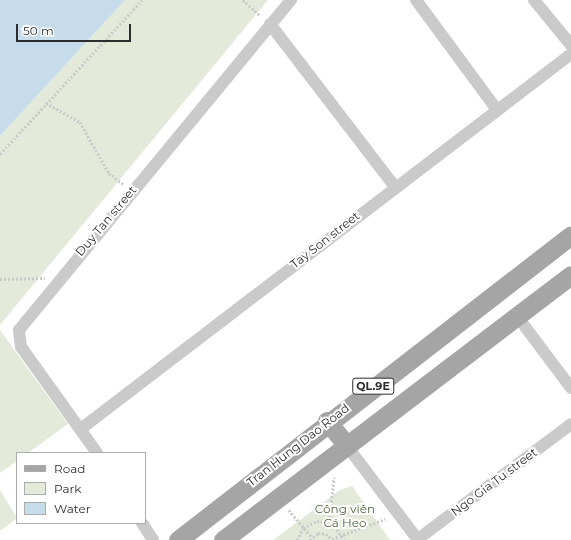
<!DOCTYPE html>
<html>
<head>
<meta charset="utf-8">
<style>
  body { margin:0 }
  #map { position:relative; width:571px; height:540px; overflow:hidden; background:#fff; font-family:Montserrat,sans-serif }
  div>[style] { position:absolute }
  .green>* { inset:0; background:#e3eada }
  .water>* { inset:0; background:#c6dcea }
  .path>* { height:2.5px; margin-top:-1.25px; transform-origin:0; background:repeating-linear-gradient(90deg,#cacaca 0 2px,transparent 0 4px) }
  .minor>* { height:12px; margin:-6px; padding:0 6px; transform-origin:6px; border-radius:6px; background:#cacaca }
  .primary>* { height:19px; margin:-9.5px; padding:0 9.5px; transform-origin:9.5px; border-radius:9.5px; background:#a5a5a5 }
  span { translate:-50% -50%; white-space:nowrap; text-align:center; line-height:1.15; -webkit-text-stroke:4px #fff; paint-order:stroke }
  .shield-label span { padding:1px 3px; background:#fff; border:1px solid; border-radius:3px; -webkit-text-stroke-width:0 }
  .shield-label { font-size:11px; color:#2d2d2d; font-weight:700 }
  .street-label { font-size:12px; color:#2d2d2d }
  .park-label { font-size:12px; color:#4f673b }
  .legend { position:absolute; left:16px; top:452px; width:130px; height:72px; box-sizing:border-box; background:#fff; border:1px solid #ababab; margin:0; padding:5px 7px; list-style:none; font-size:12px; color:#2d2d2d }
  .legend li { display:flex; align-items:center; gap:8px; height:20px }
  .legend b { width:20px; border:1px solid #ababab }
  .scale { position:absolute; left:16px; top:24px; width:115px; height:18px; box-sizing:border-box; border:2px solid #2d2d2d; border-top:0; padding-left:5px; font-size:12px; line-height:14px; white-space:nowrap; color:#2d2d2d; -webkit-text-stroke:3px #fff; paint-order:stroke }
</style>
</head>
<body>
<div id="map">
  <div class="green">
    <div style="clip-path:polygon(125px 0,268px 0,0 325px,0 136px)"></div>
    <div style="clip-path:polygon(0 330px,68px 424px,28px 453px,17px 453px,17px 461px,0 473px)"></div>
    <div style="clip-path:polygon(352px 486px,390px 540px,273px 540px,340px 490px)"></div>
    <div style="clip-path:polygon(0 490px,17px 518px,0 531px)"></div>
  </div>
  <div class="water">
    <div style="clip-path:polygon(0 0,125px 0,0 136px)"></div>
  </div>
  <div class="path">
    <div style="left:243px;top:0;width:24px;rotate:42deg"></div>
    <div style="left:46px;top:103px;width:39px;rotate:29deg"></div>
    <div style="left:80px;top:122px;width:59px;rotate:60.4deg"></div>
    <div style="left:109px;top:173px;width:18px;rotate:38deg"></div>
    <div style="left:0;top:154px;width:209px;rotate:-47.3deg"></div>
    <div style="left:0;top:279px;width:45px;rotate:-1.3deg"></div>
    <div style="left:289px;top:510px;width:35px;rotate:50deg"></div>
    <div style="left:329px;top:522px;width:45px;rotate:-83.7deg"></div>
    <div style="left:332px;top:539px;width:57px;rotate:-20.7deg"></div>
    <div style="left:297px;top:540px;width:13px;rotate:-63deg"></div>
    <div style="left:303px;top:528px;width:16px;rotate:-27deg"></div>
    <div style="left:317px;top:521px;width:15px;rotate:8deg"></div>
    <div style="left:332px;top:523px;width:21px;rotate:53deg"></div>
    <div style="left:310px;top:540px;width:11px;rotate:-41deg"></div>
    <div style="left:318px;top:533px;width:8px;rotate:7deg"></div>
    <div style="left:326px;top:534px;width:8px;rotate:40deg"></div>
  </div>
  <div class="minor">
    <div style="left:416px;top:0;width:137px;rotate:53.6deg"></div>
    <div style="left:534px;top:0;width:58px;rotate:50.6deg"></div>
    <div style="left:270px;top:24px;width:205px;rotate:52.5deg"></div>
    <div style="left:517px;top:316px;width:90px;rotate:53.1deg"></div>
    <div style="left:82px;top:428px;width:616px;rotate:-37.41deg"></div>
    <div style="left:347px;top:446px;width:118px;rotate:52.9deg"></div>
    <div style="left:97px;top:453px;width:130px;rotate:-125.6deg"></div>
    <div style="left:21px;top:347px;width:17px;rotate:-97deg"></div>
    <div style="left:19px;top:330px;width:428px;rotate:-50.5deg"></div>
    <div style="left:142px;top:523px;width:20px;rotate:57deg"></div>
    <div style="left:418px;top:539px;width:191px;rotate:-36.9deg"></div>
  </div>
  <div class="primary">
    <div style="left:327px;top:421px;width:32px;rotate:51deg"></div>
    <div style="left:178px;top:540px;width:497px;rotate:-37.8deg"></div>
    <div style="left:223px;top:540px;width:437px;rotate:-37.3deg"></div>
  </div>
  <div class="shield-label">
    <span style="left:373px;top:386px">QL.9E</span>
  </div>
  <div class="street-label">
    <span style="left:106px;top:221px;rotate:-50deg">Duy Tan street</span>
    <span style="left:325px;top:240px;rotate:-38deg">Tay Son street</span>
    <span style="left:298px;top:445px;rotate:-38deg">Tran Hung Dao Road</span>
    <span style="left:494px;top:482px;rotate:-37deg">Ngo Gia Tu street</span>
  </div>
  <div class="park-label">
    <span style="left:345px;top:516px">Công viên<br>Cá Heo</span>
  </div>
  <ul class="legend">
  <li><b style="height:5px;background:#a5a5a5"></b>Road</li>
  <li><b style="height:11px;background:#e3eada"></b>Park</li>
  <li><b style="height:11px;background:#c6dcea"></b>Water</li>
  </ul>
  <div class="scale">50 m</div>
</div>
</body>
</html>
